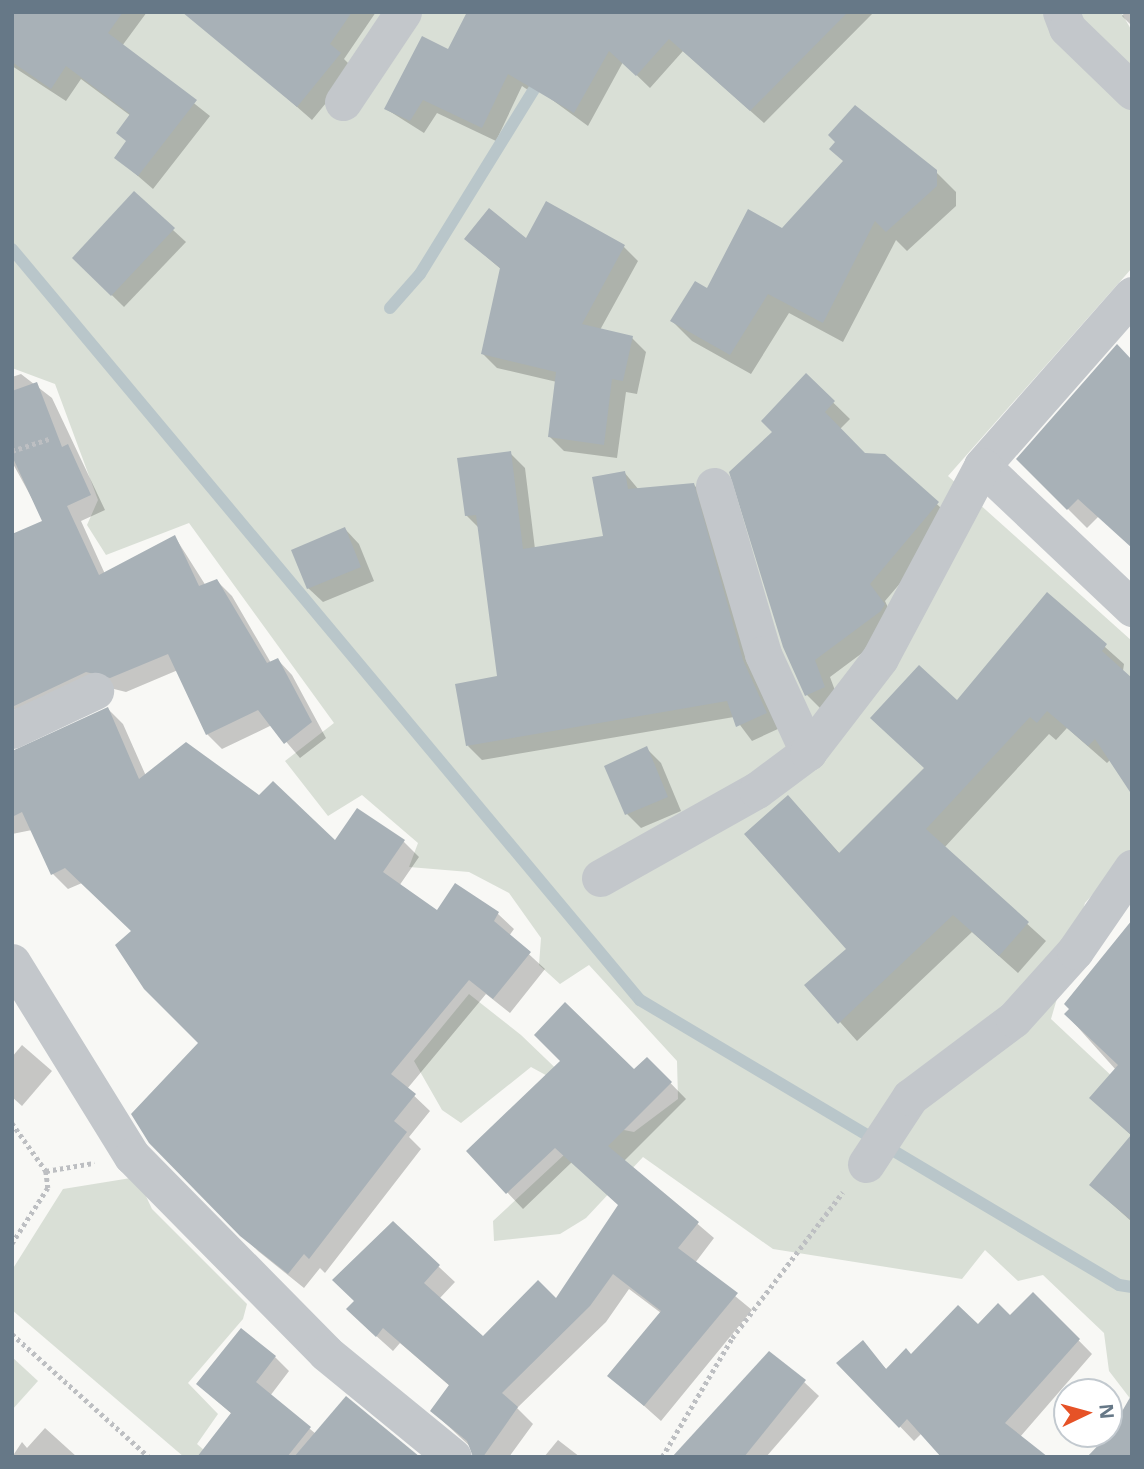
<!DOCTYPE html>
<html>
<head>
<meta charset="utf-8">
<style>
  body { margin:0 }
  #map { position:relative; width:1144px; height:1469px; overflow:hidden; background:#f8f8f5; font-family:"Open Sans",sans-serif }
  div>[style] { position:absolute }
  .green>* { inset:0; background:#d9dfd6 }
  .shadow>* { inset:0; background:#0003 }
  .stream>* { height:12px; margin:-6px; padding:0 6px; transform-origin:6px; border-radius:6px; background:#b9c6ca }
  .building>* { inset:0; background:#a8b1b7 }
  .path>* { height:4.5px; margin-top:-2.25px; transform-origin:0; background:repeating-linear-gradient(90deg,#bdbfc2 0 3.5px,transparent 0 7px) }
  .minor>* { height:37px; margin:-18.5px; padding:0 18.5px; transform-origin:18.5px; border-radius:18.5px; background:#c3c7cb }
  span { translate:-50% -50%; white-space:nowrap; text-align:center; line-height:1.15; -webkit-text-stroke:7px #fff; paint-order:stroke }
  .frame { position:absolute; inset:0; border:14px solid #667887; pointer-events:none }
  .north { position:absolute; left:1053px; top:1378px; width:70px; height:70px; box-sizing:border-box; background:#fff; border:2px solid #c2c9cf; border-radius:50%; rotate:85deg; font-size:19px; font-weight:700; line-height:28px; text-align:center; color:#667887 }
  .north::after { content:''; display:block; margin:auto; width:24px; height:32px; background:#e65227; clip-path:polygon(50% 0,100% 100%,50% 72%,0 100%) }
</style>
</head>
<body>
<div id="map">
  <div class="green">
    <div style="clip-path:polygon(12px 12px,1121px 12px,1132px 31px,1132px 268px,948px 476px,1132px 641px,1132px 851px,1085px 903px,1051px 1019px,1132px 1095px,1132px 1401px,1109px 1371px,1104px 1333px,1043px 1275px,1018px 1281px,985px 1250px,962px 1279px,773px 1249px,643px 1157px,586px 1218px,560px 1234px,494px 1241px,493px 1221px,593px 1128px,564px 1085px,531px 1067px,461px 1123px,442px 1110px,414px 1061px,469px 994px,521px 1035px,619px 1129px,634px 1132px,678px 1099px,677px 1061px,589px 965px,560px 984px,539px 965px,541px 938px,509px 893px,469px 872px,409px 867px,418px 843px,362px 795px,328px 816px,285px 761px,334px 723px,189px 523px,106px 555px,87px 525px,98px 500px,55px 384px,12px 368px)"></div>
    <div style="clip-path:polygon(137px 1177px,152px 1209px,247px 1304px,243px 1319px,188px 1383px,218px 1414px,197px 1444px,212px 1457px,184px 1457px,12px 1310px,12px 1270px,63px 1189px)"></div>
    <div style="clip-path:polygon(12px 1357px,38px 1381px,12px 1410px)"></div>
  </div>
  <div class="shadow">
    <div style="clip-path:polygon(12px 12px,147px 12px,122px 46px,210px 116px,153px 189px,116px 157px,128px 142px,131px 116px,81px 79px,66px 101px,12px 66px)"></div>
    <div style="clip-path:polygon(266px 12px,376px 12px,344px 59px,354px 69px,312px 120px,264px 78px)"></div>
    <div style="clip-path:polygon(586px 12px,531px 92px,522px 86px,496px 141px,437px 113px,424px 133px,386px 109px,449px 51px)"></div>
    <div style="clip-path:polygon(616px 12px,874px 12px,764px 123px,683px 51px,650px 88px,623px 62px,588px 126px,540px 91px)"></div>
    <div style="clip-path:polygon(1125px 12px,1132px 12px,1132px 26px,1122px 16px)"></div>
    <div style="clip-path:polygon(845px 162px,935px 171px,956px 192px,956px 206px,907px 251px,896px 240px,843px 342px,789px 313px,751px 374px,692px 341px,672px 321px,783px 230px)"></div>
    <div style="clip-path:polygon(134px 194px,186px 242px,124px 307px,74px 258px)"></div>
    <div style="clip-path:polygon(466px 239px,624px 247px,638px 261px,600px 330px,632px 338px,646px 352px,637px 394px,626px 392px,617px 458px,564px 451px,550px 437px,557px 382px,497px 368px,483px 354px,502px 270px)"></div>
    <div style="clip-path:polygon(1132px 362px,1098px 517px,1087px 528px,1018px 459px)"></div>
    <div style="clip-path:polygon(21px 374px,52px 398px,105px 510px,81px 521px,105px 574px,175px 537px,206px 586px,217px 581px,232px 596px,271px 663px,278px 660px,292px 675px,326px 738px,300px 758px,272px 725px,222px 749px,207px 734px,178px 670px,126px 692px,102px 686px,12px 710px,12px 535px,45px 522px,12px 462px,12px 377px)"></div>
    <div style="clip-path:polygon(806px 376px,850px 419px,840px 429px,865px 455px,884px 455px,954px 520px,885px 601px,897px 627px,830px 677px,840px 704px,823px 711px,807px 695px,775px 432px)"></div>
    <div style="clip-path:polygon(510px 453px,525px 468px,535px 549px,605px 537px,624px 472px,639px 490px,693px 484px,708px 499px,780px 728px,752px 741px,734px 717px,482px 760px,468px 746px,499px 677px,479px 528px,466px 515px)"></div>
    <div style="clip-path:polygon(345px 529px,359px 544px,374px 581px,323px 602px,308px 588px)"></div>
    <div style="clip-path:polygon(1047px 595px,1124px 664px,1110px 760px,1107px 763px,1067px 728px,1056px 740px,1049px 734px,944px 848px,1046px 941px,1018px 973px,972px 932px,857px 1041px,807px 985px,849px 950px,788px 797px,840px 854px,926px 769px,957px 703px)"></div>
    <div style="clip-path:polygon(108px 709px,123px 724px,146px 776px,259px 797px,335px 843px,403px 841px,419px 857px,399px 886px,438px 913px,455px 886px,498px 914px,514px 929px,509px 936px,545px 969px,510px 1013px,486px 994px,407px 1089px,430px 1111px,409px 1137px,421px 1149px,325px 1273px,320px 1268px,304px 1288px,258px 1251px,150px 1142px,200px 1043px,133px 931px,82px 883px,68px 889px,53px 874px,32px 830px,12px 834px,12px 752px)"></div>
    <div style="clip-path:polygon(646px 748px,661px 763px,681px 811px,641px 828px,627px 814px)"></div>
    <div style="clip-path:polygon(1132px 929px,1132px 1136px,1091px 1098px,1116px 1070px,1066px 1014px)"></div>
    <div style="clip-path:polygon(22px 1045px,52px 1071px,22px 1106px,12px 1097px,12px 1057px)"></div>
    <div style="clip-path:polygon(647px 1059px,686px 1099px,624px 1161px,714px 1238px,695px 1263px,752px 1310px,661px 1421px,615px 1380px,661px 1313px,629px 1289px,606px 1322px,517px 1408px,533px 1424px,509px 1457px,473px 1457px,474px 1450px,432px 1411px,451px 1387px,400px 1343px,393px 1351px,364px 1325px,356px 1302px,393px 1224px,455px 1282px,439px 1299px,483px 1338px,556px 1301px,620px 1206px,572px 1162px,523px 1209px,468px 1151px,634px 1072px)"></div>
    <div style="clip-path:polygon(1132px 1136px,1132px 1222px,1091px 1185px)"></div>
    <div style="clip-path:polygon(1033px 1294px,1092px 1354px,1020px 1437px,922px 1433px,914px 1441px,839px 1363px,862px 1343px,887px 1370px,1011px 1318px)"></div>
    <div style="clip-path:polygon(275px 1357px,289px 1371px,270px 1396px,316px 1434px,313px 1457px,217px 1457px,232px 1414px,198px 1384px)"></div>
    <div style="clip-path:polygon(804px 1382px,819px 1396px,766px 1457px,675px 1457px)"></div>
    <div style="clip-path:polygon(1123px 1410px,1132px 1417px,1089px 1457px,1109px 1434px)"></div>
    <div style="clip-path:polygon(45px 1428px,77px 1457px,12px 1457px,22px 1442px,27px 1448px)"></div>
    <div style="clip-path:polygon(558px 1440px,580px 1457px,544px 1457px)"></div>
  </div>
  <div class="stream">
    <div style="left:12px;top:249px;width:979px;rotate:50.1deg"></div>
    <div style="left:640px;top:1000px;width:557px;rotate:30.75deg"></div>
    <div style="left:1119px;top:1285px;width:13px;rotate:9deg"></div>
    <div style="left:390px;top:308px;width:45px;rotate:-48.6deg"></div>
    <div style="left:420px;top:274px;width:234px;rotate:-58.3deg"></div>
  </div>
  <div class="building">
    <div style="clip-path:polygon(12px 12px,123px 12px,108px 33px,197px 100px,138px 176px,114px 158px,126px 141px,116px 133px,130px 114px,66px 66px,51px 89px,12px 62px)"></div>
    <div style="clip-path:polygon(182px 12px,352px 12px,330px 44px,341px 53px,297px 107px)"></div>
    <div style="clip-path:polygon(467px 12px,848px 12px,750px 111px,669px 39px,636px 76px,609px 51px,574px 113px,508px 74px,482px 128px,423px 100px,410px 121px,384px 109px,422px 36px,448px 49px)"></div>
    <div style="clip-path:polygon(855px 105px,937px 170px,937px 186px,886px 232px,875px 221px,823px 323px,768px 294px,730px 355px,670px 321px,695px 281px,707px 288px,748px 209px,782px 228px,843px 161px,829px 149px,835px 142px,828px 135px)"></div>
    <div style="clip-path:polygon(134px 191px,175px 228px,111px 296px,72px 258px)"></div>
    <div style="clip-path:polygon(546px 201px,625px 245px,582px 324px,633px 336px,623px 381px,612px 379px,604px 445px,548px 437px,556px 372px,481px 354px,500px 268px,464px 239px,489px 208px,526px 238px)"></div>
    <div style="clip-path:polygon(1117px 344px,1132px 360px,1132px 548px,1078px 499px,1067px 510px,1016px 459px)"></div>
    <div style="clip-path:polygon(806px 373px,835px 401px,825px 412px,865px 453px,885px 454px,939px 502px,870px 584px,885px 604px,881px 611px,815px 660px,825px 687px,805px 696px,783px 647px,729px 472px,772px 432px,761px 421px)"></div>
    <div style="clip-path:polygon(37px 382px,62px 447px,68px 444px,91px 495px,67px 506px,99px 575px,175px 535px,199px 586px,217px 579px,267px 663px,278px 658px,312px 722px,284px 744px,258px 710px,206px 735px,168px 654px,110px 678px,86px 672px,12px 707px,12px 534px,42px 521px,12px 456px,12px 391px)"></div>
    <div style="clip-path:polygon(511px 451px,523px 549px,603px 536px,592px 477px,625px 471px,628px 489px,694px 483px,743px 660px,767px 713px,736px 727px,727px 701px,466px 746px,455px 684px,497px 676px,476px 515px,465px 516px,457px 458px)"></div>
    <div style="clip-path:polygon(345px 527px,361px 567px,307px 589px,291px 550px)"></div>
    <div style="clip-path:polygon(1047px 592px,1107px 644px,1102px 651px,1132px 678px,1132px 795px,1095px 739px,1088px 746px,1047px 711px,1037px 723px,1030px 717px,926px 829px,1029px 922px,999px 956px,953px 915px,838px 1024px,804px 985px,846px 949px,744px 834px,788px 795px,839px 853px,924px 768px,870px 718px,919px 665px,957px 700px)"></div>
    <div style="clip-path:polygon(108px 707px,139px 779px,186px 742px,259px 795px,273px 781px,335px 840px,357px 808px,405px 840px,383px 872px,437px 910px,455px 883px,499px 912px,494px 921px,531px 952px,493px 999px,469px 980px,391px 1074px,416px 1094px,394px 1121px,407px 1132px,309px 1259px,304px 1254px,288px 1274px,240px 1236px,149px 1143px,131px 1114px,198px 1043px,144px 989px,115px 945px,131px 931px,65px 868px,51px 875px,22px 812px,12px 817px,12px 751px)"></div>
    <div style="clip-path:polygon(647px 746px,668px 797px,625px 815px,604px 766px)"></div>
    <div style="clip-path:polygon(1132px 920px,1132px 1221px,1089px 1185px,1131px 1135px,1089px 1098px,1118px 1065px,1064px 1014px,1069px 1009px,1064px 1004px)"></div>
    <div style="clip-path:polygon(565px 1002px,634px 1069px,647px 1057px,672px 1082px,608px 1146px,699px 1222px,678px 1248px,738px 1293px,644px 1406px,607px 1376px,661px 1311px,613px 1274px,590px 1306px,502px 1393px,518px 1407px,483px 1457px,473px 1457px,467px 1441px,430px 1411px,449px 1385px,383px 1328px,376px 1337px,346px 1309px,354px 1301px,332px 1280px,393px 1221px,440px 1265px,424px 1283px,483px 1336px,538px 1280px,556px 1298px,618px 1205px,555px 1148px,506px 1194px,466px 1151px,560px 1061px,534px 1035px)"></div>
    <div style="clip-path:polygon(1033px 1292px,1080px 1339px,1005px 1423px,1048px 1457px,941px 1457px,907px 1419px,899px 1428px,836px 1363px,863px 1340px,886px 1369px,906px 1348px,911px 1354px,958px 1305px,978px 1324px,998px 1303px,1010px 1315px)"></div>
    <div style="clip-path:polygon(241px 1328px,276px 1356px,256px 1382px,311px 1427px,287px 1457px,197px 1457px,231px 1413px,196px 1384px)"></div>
    <div style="clip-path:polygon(769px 1351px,806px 1380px,744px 1457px,672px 1457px)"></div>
    <div style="clip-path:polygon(1132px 1394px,1132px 1457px,1087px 1457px,1109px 1434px)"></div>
    <div style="clip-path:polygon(346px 1396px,420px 1457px,294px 1457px)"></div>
  </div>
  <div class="path">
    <div style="left:12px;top:451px;width:39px;rotate:-18deg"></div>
    <div style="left:12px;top:1123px;width:59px;rotate:54.7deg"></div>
    <div style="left:46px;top:1171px;width:17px;rotate:83deg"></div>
    <div style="left:48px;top:1188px;width:67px;rotate:122.7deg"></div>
    <div style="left:46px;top:1171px;width:49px;rotate:-9.5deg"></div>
    <div style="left:12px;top:1334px;width:184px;rotate:41.9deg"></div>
    <div style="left:662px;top:1457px;width:138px;rotate:-59.5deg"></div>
    <div style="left:732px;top:1338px;width:183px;rotate:-52.8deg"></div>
  </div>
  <div class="minor">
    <div style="left:1061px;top:12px;width:17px;rotate:69deg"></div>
    <div style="left:1067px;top:28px;width:91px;rotate:44.1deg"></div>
    <div style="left:343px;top:102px;width:108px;rotate:-56.3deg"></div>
    <div style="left:1132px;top:295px;width:227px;rotate:131.3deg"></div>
    <div style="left:982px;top:466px;width:207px;rotate:43.4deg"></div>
    <div style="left:714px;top:486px;width:175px;rotate:73.7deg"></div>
    <div style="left:763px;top:654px;width:108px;rotate:65.3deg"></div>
    <div style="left:12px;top:730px;width:92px;rotate:-25.2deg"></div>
    <div style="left:600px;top:878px;width:180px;rotate:-29.3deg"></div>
    <div style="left:757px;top:790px;width:64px;rotate:-36.7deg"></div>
    <div style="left:808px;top:752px;width:118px;rotate:-52.5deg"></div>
    <div style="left:880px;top:658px;width:217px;rotate:-62deg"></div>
    <div style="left:12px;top:962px;width:228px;rotate:58.3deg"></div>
    <div style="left:132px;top:1156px;width:276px;rotate:45.4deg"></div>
    <div style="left:326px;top:1353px;width:164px;rotate:39.3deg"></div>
    <div style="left:866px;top:1164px;width:80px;rotate:-56.7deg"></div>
    <div style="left:910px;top:1097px;width:130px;rotate:-36.9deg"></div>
    <div style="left:1014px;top:1019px;width:91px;rotate:-48.1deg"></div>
    <div style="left:1075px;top:951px;width:101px;rotate:-55.5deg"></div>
  </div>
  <div class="frame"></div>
  <div class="north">N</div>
</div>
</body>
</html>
